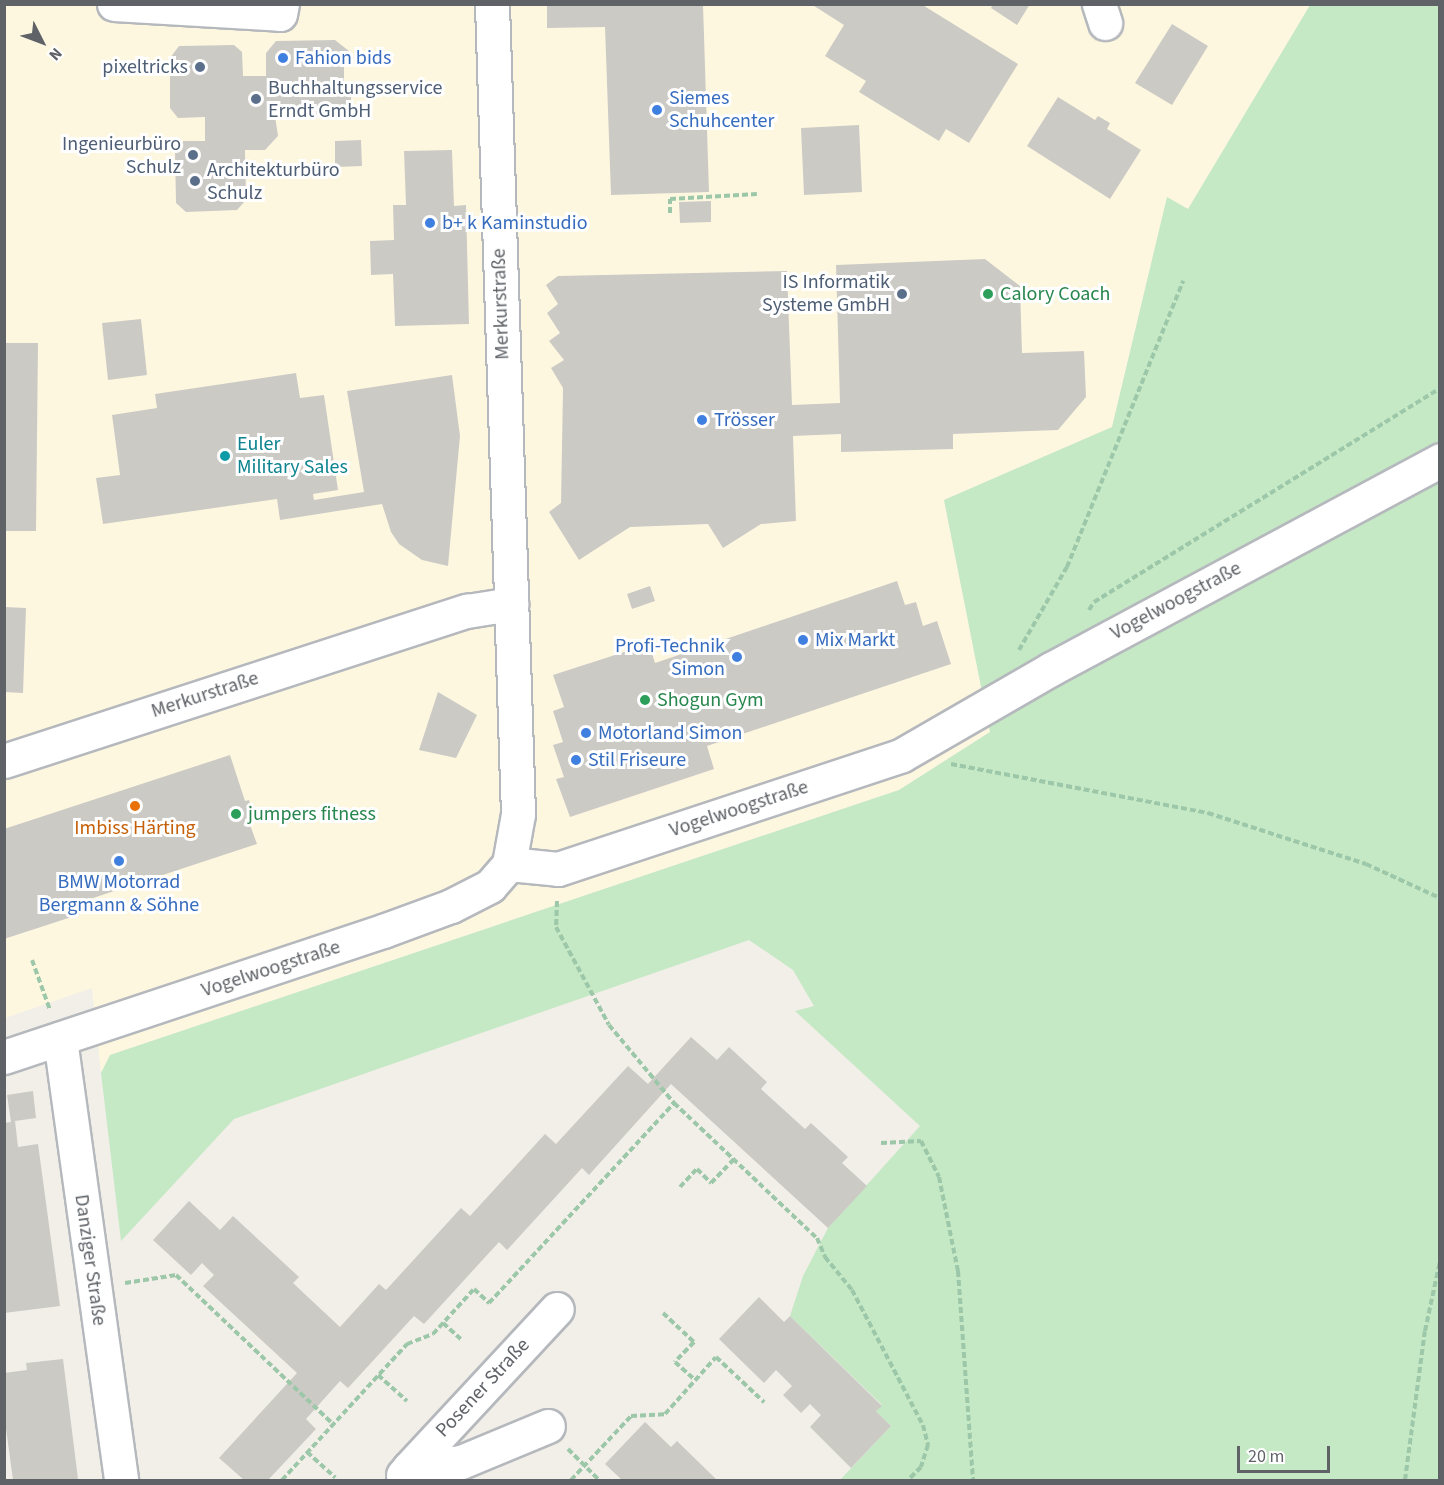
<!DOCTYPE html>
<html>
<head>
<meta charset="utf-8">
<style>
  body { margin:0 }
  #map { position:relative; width:1444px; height:1485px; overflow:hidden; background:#f1efe8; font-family:"Source Sans 3",sans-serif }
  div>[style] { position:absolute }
  .commercial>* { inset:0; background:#fef7e0 }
  .green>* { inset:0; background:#c5e8c5 }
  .building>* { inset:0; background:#cccac5 }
  .path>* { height:4px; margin-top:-2px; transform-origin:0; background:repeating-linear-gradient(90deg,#9cc7a9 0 6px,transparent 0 9px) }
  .roads { filter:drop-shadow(2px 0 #b5b8bc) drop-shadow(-2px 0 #b5b8bc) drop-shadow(0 2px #b5b8bc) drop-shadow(0 -2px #b5b8bc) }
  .minor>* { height:33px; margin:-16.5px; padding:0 16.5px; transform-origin:16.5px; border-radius:16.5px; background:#fff }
  .dots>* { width:16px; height:16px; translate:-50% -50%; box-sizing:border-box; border:3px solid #fff; border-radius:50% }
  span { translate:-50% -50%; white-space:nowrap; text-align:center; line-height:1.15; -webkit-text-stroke:6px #fff; paint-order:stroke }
  .shop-label { font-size:20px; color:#366cbe }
  .left { translate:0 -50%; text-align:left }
  .right { translate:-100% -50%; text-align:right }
  .service-label { font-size:20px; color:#4e5e75 }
  .leisure-label { font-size:20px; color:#27864d }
  .street-label { font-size:20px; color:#5f6368 }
  .culture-label { font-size:20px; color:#0d838f }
  .food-label { font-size:20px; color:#c56008 }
  .frame { position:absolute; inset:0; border:6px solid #5f6368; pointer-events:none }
  .north { position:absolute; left:12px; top:12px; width:60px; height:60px; -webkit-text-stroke:4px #fff; paint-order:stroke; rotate:132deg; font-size:16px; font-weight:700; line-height:24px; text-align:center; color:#5f6368 }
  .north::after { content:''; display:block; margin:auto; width:21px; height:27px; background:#5f6368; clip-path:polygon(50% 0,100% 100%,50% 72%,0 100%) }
  .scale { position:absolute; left:1237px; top:1446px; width:93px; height:27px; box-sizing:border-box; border:3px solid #5f6368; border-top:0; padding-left:8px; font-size:18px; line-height:21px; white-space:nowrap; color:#5f6368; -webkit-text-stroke:4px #fff; paint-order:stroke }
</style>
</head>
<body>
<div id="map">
  <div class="commercial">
    <div style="clip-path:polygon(4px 5px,1439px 5px,1188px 209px,1167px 198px,1112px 427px,944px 500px,990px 732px,899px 790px,110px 1055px,101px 1073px,92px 988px,5px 1018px)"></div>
  </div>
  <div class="green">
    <div style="clip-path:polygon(1310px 5px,1439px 5px,1439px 1480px,840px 1480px,891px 1426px,876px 1411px,882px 1405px,790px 1316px,803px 1276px,828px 1228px,920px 1126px,795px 1011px,814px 1006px,793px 970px,749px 940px,234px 1119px,121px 1241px,101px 1073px,110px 1055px,899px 790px,990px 732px,944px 500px,1112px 427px,1167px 197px,1188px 209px)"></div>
  </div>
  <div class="building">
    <div style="clip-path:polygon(547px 4px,703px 4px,709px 192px,611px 195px,605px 27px,547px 28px)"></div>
    <div style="clip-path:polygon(811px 4px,921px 4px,1018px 64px,969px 143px,946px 129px,939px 141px,859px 92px,866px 81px,825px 56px,844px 25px)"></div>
    <div style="clip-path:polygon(993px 4px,1030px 4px,1017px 25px,991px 8px)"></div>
    <div style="clip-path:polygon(1172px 24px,1208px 46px,1172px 105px,1135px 83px)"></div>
    <div style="clip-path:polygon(335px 40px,349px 51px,349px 67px,344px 67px,344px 84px,351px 84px,351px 103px,340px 115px,275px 116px,278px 136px,265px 150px,245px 150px,246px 200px,237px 210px,186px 212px,176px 203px,175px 151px,183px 141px,205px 141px,205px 117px,178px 118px,170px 108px,170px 58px,179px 46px,234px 45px,242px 52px,243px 76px,266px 76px,266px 53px,276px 41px)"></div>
    <div style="clip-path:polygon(1058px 97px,1095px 120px,1098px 116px,1110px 123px,1107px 129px,1141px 150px,1110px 199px,1027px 146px)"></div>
    <div style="clip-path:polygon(859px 125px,862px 192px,804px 195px,801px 128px)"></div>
    <div style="clip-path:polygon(361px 140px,362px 166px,335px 167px,335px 141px)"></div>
    <div style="clip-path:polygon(452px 150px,454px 206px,466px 205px,469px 324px,395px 326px,393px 274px,371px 275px,370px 241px,394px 240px,393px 205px,406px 205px,404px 151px)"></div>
    <div style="clip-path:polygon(711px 201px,711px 222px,680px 223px,679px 202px)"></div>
    <div style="clip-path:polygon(985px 259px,1020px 286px,1022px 353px,1084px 351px,1086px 397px,1058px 430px,953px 434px,953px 449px,841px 452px,841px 434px,793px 436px,796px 521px,761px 524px,723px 548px,708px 524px,630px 527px,579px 560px,549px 512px,561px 503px,563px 388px,551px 368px,564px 360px,549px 341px,560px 333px,547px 313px,558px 304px,546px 285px,558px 276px,787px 271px,792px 405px,840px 403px,836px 265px)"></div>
    <div style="clip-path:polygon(141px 319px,147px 375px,108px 380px,102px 323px)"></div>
    <div style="clip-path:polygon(4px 343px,38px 343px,36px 531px,4px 531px)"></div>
    <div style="clip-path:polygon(296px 373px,300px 398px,324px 395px,338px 490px,313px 494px,314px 500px,364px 492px,347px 391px,452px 375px,460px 436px,448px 566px,422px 560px,399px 544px,391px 532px,382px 504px,280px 520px,277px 499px,103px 524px,96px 478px,120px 475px,112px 415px,157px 408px,155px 394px)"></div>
    <div style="clip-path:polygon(897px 581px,905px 605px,916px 602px,923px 626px,937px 621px,951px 664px,707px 746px,714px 769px,570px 817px,556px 779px,564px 777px,553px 745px,563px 742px,553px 711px,564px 707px,553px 675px,649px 644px,655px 663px)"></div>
    <div style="clip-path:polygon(650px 586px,655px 601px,632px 609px,627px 594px)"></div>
    <div style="clip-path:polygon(4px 607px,26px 608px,23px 693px,4px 692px)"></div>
    <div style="clip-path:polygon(438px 692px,477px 715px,456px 758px,419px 750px)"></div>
    <div style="clip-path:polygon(230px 755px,245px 801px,249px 800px,255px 820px,249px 822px,257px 844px,84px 901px,87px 912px,4px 939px,4px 829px)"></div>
    <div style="clip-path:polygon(691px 1037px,717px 1060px,729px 1047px,767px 1082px,761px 1089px,805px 1129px,811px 1123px,848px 1157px,842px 1163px,867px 1186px,828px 1228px,671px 1084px,589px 1175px,582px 1168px,507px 1250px,499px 1242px,424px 1324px,414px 1316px,348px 1388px,340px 1381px,306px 1419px,316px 1429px,268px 1480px,244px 1480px,219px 1458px,297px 1373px,203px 1286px,214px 1275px,202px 1263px,191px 1275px,153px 1240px,189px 1201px,220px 1230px,233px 1216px,299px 1277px,293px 1283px,340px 1327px,379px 1284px,386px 1290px,461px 1208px,470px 1216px,545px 1134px,556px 1144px,628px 1066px,648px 1084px)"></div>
    <div style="clip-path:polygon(33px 1091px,36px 1118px,15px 1121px,18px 1147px,38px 1144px,60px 1306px,4px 1313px,4px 1123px,11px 1122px,7px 1095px)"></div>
    <div style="clip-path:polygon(759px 1297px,784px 1322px,790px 1316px,882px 1406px,876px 1411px,891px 1426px,851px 1468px,810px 1427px,821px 1415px,810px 1404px,801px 1413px,783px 1395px,792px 1386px,776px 1370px,764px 1383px,719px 1339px)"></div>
    <div style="clip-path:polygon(63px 1359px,78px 1479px,13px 1480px,4px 1414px,4px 1373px,27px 1370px,26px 1363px)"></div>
    <div style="clip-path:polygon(645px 1422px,671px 1447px,677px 1441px,717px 1480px,622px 1480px,605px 1464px)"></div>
  </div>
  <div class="path">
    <div style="left:670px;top:213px;width:14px;rotate:-90deg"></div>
    <div style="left:670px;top:199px;width:87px;rotate:-3.3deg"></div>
    <div style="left:1089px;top:610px;width:9px;rotate:-58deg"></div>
    <div style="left:1094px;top:602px;width:407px;rotate:-31.7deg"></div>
    <div style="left:1019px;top:650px;width:96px;rotate:-60deg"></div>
    <div style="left:1067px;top:567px;width:309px;rotate:-67.9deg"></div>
    <div style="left:951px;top:764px;width:262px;rotate:10.8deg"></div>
    <div style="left:1208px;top:813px;width:166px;rotate:17.9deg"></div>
    <div style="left:1366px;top:864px;width:81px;rotate:24.7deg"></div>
    <div style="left:557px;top:901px;width:26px;rotate:92deg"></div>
    <div style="left:556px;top:927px;width:111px;rotate:61.6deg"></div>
    <div style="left:609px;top:1025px;width:102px;rotate:50.2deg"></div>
    <div style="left:674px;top:1103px;width:197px;rotate:43.4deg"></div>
    <div style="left:817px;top:1238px;width:21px;rotate:67deg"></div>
    <div style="left:825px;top:1257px;width:43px;rotate:50.7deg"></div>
    <div style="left:852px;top:1290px;width:153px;rotate:62.3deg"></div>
    <div style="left:923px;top:1425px;width:21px;rotate:76deg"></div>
    <div style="left:928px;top:1445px;width:23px;rotate:108deg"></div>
    <div style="left:921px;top:1467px;width:18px;rotate:135deg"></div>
    <div style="left:32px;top:960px;width:53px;rotate:70.2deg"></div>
    <div style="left:881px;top:1143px;width:40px;rotate:-2.9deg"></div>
    <div style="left:921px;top:1141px;width:40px;rotate:63.4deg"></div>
    <div style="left:939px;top:1177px;width:96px;rotate:78.6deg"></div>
    <div style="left:958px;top:1271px;width:210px;rotate:85.9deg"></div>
    <div style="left:680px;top:1187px;width:25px;rotate:-47deg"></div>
    <div style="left:697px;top:1169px;width:20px;rotate:45deg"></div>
    <div style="left:711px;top:1183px;width:33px;rotate:-46deg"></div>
    <div style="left:125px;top:1283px;width:52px;rotate:-8.9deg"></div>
    <div style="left:176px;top:1275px;width:216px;rotate:43.5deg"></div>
    <div style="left:663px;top:1313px;width:42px;rotate:43.1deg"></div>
    <div style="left:694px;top:1342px;width:28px;rotate:134deg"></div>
    <div style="left:675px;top:1362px;width:27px;rotate:42deg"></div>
    <div style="left:443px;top:1323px;width:25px;rotate:42deg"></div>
    <div style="left:378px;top:1375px;width:39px;rotate:42deg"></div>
    <div style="left:568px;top:1449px;width:44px;rotate:45deg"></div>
    <div style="left:307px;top:1452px;width:38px;rotate:42deg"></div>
    <div style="left:282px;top:1480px;width:185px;rotate:-47.4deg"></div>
    <div style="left:407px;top:1344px;width:28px;rotate:-21deg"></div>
    <div style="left:433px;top:1334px;width:61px;rotate:-47.7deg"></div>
    <div style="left:474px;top:1289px;width:21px;rotate:43deg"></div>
    <div style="left:489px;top:1303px;width:272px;rotate:-47.2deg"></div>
    <div style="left:571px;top:1480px;width:88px;rotate:-46.8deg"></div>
    <div style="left:631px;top:1416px;width:34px;rotate:-3deg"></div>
    <div style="left:665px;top:1414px;width:76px;rotate:-48.2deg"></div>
    <div style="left:716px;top:1357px;width:66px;rotate:43.2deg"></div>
    <div style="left:1405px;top:1480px;width:150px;rotate:-82.4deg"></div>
    <div style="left:1425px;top:1331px;width:72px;rotate:-77.9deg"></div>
  </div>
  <div class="roads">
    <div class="minor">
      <div style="left:114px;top:4px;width:166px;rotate:3.4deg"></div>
      <div style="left:280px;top:14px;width:10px;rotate:-79deg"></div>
      <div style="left:1099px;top:4px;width:20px;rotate:72deg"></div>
      <div style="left:4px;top:761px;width:487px;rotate:-18deg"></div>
      <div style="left:467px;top:611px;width:45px;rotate:-9deg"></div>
      <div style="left:509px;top:864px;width:49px;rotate:5.8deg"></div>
      <div style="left:558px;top:869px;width:362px;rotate:-18.3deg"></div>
      <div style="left:902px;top:755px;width:172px;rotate:-30deg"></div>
      <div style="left:1051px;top:669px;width:442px;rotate:-28.2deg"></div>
      <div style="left:60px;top:1039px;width:445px;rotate:82.1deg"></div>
      <div style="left:4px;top:1057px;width:399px;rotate:-18.4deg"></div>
      <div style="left:383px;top:931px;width:72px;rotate:-20.2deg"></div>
      <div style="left:451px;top:906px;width:44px;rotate:-27.1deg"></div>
      <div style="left:490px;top:886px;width:29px;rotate:-49deg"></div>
      <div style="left:509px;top:864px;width:51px;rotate:-79.8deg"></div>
      <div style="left:518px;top:814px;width:810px;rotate:-91.84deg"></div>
      <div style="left:409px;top:1468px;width:217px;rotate:-47.1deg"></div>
      <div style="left:403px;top:1475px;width:9px;rotate:-49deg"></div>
      <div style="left:409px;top:1468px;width:52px;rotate:-6.6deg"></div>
      <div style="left:461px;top:1462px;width:94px;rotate:-22.5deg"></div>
    </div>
  </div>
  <div class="dots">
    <div style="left:283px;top:58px;background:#3f7fe0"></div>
    <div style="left:200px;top:67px;background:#5c6f8a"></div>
    <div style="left:256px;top:99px;background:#5c6f8a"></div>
    <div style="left:657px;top:110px;background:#3f7fe0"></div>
    <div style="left:193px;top:155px;background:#5c6f8a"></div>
    <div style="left:195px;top:181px;background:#5c6f8a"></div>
    <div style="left:430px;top:223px;background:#3f7fe0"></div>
    <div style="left:902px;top:294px;background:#5c6f8a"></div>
    <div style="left:988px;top:294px;background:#2e9e5b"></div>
    <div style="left:702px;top:420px;background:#3f7fe0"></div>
    <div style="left:225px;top:456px;background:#0f9aa8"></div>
    <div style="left:803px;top:640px;background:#3f7fe0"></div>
    <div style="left:737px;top:657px;background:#3f7fe0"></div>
    <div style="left:645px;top:700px;background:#2e9e5b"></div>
    <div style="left:586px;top:733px;background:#3f7fe0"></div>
    <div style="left:576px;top:760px;background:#3f7fe0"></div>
    <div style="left:135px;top:806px;background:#e8710a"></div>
    <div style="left:236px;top:814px;background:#2e9e5b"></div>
    <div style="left:119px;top:861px;background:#3f7fe0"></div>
  </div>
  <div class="shop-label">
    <span class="left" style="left:295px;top:58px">Fahion bids</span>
    <span class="left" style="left:669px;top:110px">Siemes<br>Schuhcenter</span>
    <span class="left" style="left:442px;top:223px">b+ k Kaminstudio</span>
    <span class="left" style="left:714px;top:420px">Trösser</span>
    <span class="left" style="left:815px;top:640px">Mix Markt</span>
    <span class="right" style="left:725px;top:658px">Profi-Technik<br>Simon</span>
    <span class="left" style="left:598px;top:733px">Motorland Simon</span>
    <span class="left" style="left:588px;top:760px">Stil Friseure</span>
    <span style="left:119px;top:894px">BMW Motorrad<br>Bergmann &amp; Söhne</span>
  </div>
  <div class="service-label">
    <span class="right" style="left:188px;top:67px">pixeltricks</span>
    <span class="left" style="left:268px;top:100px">Buchhaltungsservice<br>Erndt GmbH</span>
    <span class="right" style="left:181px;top:156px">Ingenieurbüro<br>Schulz</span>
    <span class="left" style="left:207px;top:182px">Architekturbüro<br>Schulz</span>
    <span class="right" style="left:890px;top:294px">IS Informatik<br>Systeme GmbH</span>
  </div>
  <div class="leisure-label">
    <span class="left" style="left:1000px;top:294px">Calory Coach</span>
    <span class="left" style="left:657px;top:700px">Shogun Gym</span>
    <span class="left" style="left:248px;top:814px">jumpers fitness</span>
  </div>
  <div class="street-label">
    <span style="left:501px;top:304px;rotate:-92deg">Merkurstraße</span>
    <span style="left:1176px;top:601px;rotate:-28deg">Vogelwoogstraße</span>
    <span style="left:205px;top:695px;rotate:-18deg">Merkurstraße</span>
    <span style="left:739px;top:809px;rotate:-18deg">Vogelwoogstraße</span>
    <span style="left:271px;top:969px;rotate:-18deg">Vogelwoogstraße</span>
    <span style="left:90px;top:1260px;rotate:82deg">Danziger Straße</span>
    <span style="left:483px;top:1388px;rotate:-47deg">Posener Straße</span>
  </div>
  <div class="culture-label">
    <span class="left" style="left:237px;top:456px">Euler<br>Military Sales</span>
  </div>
  <div class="food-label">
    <span style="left:135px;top:828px">Imbiss Härting</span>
  </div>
  <div class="frame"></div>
  <div class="north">N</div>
  <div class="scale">20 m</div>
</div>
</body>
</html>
